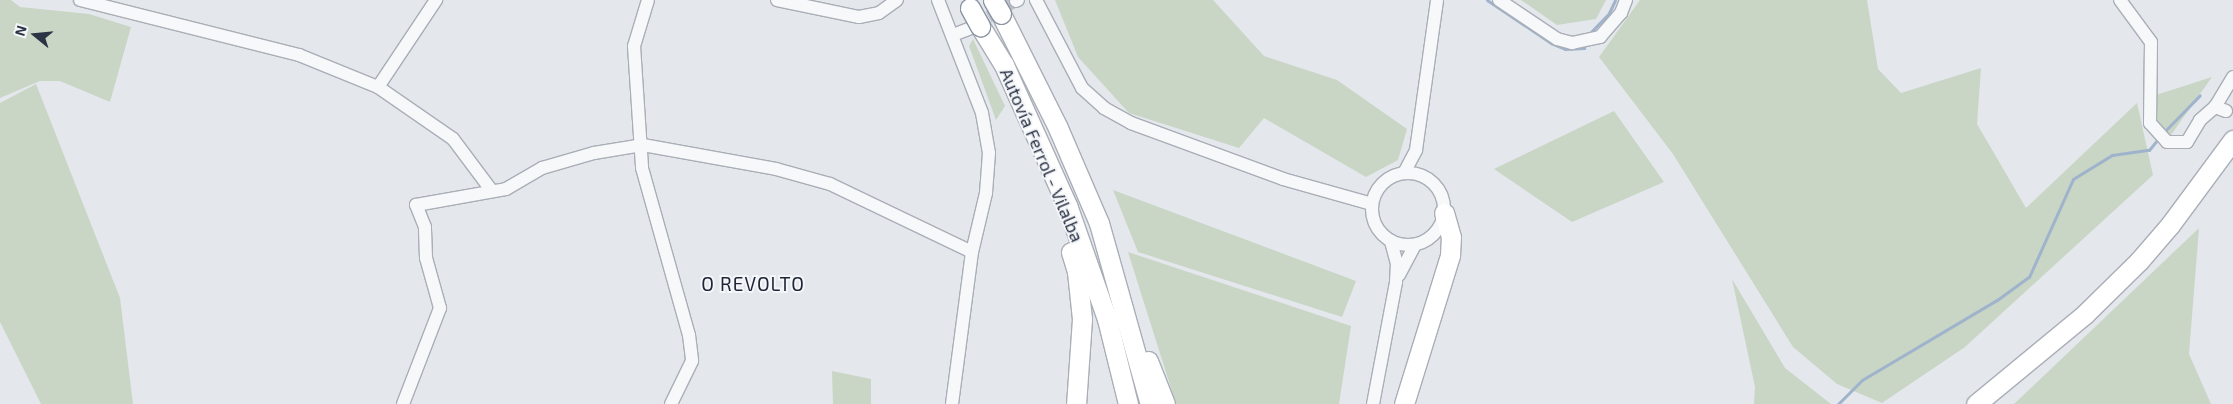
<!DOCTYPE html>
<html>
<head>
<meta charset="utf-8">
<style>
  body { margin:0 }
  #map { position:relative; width:2233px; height:404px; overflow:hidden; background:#e4e7ec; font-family:"Exo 2",sans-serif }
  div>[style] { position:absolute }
  .green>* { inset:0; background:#c9d6c5 }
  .stream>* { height:3px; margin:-1.5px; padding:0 1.5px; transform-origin:1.5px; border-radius:1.5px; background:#9fb4cc }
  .minor-tunnel>* { height:12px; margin-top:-6px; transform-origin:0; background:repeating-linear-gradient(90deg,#bfc3cb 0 12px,transparent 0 18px) }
  .roads { filter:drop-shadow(1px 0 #a9aeb7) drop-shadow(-1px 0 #a9aeb7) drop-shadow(0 1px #a9aeb7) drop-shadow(0 -1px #a9aeb7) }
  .minor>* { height:12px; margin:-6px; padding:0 6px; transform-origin:6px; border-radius:6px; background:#f7f8fa }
  .minor>.ring { margin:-6px; padding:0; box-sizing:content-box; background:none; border:12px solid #f7f8fa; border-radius:50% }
  .highway>* { height:19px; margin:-9.5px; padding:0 9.5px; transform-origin:9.5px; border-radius:9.5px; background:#fff }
  .bridges { filter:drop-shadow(1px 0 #8b94a3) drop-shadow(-1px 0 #8b94a3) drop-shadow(0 1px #8b94a3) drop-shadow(0 -1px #8b94a3) }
  .highway-bridge>* { height:19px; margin:-9.5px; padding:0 9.5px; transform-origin:9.5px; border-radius:9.5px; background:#fff }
  span { translate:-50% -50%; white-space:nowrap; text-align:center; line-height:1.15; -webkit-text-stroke:4px #f4f6f9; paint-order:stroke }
  .street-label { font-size:18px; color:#2b3445 }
  .neighbourhood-label { font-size:19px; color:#1d2536; letter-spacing:1px }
  .north { position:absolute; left:10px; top:10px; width:50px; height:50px; -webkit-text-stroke:4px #f4f6f9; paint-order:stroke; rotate:287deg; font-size:14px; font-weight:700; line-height:20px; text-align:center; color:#2b3445 }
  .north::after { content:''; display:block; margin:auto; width:18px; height:22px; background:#2b3445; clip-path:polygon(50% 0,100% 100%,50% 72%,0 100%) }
</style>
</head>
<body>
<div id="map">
  <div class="green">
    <div style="clip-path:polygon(0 0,11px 0,20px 7px,89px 14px,131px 27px,110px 102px,60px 81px,40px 81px,0 98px)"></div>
    <div style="clip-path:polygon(1055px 0,1213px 0,1264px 56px,1337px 80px,1407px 129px,1398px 160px,1366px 177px,1264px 118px,1239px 148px,1129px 113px,1078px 57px)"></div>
    <div style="clip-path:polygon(1521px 0,1606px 0,1596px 19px,1557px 25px)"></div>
    <div style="clip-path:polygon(1640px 0,1867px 0,1878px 69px,1901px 93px,1981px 68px,1977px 124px,2026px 208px,2137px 103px,2153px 175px,1965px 347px,1882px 403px,1837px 384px,1793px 347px,1673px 154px,1599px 57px)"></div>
    <div style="clip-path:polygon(973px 39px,1005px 106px,996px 120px,969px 46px)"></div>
    <div style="clip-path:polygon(2212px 77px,2171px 135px,2156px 124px,2156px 95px)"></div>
    <div style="clip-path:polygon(36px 84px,120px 298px,133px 404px,41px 404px,0 322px,0 103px)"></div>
    <div style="clip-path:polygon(1614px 111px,1664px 182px,1572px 222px,1494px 169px)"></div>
    <div style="clip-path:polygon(1113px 190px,1356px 281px,1342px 317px,1138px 252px)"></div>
    <div style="clip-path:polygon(2199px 228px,2189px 354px,2211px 404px,2014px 404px)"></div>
    <div style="clip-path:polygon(1128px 252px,1351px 326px,1339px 404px,1176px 404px)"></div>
    <div style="clip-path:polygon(1732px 279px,1785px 368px,1831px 404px,1754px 404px,1755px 387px)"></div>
    <div style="clip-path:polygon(832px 371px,871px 379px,871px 404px,833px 404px)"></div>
  </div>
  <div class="stream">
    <div style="left:1487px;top:0;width:77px;rotate:33.9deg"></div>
    <div style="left:1551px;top:43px;width:15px;rotate:23deg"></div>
    <div style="left:1565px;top:49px;width:19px;rotate:-3deg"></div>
    <div style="left:1584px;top:48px;width:3px;rotate:-72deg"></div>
    <div style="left:1587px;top:36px;width:32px;rotate:-46deg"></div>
    <div style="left:1609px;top:13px;width:14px;rotate:-65deg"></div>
    <div style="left:2162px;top:134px;width:54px;rotate:-45.7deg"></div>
    <div style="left:1838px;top:404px;width:34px;rotate:-45deg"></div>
    <div style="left:1862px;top:380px;width:157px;rotate:-30.7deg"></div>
    <div style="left:1997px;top:300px;width:39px;rotate:-36deg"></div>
    <div style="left:2029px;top:277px;width:107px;rotate:-65.8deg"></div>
    <div style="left:2073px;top:179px;width:46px;rotate:-31.6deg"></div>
    <div style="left:2112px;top:155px;width:37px;rotate:-8deg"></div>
    <div style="left:2149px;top:150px;width:14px;rotate:-51deg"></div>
  </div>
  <div class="minor-tunnel">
    <div style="left:973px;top:26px;width:50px;rotate:-30.2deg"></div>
  </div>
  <div class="roads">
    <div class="minor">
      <div style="left:80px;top:0;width:226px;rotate:14.1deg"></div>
      <div style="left:299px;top:55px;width:85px;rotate:22.1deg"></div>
      <div style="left:378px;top:87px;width:91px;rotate:34.7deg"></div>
      <div style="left:453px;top:139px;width:65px;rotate:53.1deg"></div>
      <div style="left:648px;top:0;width:48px;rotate:106.9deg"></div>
      <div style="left:634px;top:46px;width:122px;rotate:86.2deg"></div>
      <div style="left:642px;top:168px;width:173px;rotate:74.3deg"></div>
      <div style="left:689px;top:335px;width:26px;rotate:83deg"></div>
      <div style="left:692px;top:361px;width:48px;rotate:116deg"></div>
      <div style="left:777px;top:0;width:84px;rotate:11.7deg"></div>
      <div style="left:859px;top:17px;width:20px;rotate:-11deg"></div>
      <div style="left:879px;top:13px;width:22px;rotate:-36deg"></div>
      <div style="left:938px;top:0;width:121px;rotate:68.7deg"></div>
      <div style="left:982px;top:113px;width:41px;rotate:80.1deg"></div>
      <div style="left:989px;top:153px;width:40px;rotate:94.3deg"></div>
      <div style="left:986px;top:193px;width:61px;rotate:103.3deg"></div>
      <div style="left:972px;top:252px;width:153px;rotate:97.5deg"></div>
      <div style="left:1036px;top:0;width:99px;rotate:62.4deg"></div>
      <div style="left:1082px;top:88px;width:30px;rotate:42deg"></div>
      <div style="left:1104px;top:108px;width:31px;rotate:29deg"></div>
      <div style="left:1131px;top:123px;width:162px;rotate:20.2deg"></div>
      <div style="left:1283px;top:179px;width:92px;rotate:15.7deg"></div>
      <div style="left:1499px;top:0;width:70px;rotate:33.9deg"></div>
      <div style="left:1557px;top:39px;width:16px;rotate:15deg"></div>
      <div style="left:1572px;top:43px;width:29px;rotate:-12deg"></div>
      <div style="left:1600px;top:37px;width:32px;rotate:-49deg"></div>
      <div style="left:1621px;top:13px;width:14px;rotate:-69deg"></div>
      <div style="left:2120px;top:0;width:52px;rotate:53.6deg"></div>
      <div style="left:2151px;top:42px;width:81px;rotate:90.7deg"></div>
      <div style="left:2150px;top:123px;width:25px;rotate:48deg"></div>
      <div style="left:2167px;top:142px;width:20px"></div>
      <div style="left:2187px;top:142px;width:26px;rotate:-59deg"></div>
      <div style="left:2200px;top:120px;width:20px;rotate:-41deg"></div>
      <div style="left:1016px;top:1px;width:2px;rotate:-27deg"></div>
      <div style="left:953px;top:35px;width:17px;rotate:-21deg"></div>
      <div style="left:378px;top:87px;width:105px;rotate:-56.3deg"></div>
      <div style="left:2226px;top:111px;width:12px;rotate:-160deg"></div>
      <div style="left:2215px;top:107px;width:35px;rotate:-59deg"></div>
      <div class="ring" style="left:1372px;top:173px;width:60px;height:60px"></div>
      <div style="left:1404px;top:173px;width:26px;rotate:-62deg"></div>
      <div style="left:1416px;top:150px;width:151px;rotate:-82deg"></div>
      <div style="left:1399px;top:275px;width:34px;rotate:-62deg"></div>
      <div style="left:403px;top:404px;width:103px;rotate:-68.9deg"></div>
      <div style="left:440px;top:308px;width:52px;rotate:-105.6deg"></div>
      <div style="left:426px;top:258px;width:31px;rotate:-92deg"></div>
      <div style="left:425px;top:227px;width:24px;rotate:-112deg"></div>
      <div style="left:416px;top:205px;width:91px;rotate:-10.1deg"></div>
      <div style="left:506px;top:189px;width:42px;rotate:-30.3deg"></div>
      <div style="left:542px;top:168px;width:54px;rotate:-16.1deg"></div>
      <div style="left:594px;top:153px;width:50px;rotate:-9.3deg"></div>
      <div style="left:643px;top:145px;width:135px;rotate:10.2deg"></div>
      <div style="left:776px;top:169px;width:56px;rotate:15.5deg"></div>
      <div style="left:830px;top:184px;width:157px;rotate:25.6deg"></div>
      <div style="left:1373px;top:404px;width:124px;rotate:-79.3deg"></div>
      <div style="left:1396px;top:282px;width:18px;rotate:-87deg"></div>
      <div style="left:1397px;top:264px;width:24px;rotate:-105deg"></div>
    </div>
    <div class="highway">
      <div style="left:1001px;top:14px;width:127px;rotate:63.4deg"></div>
      <div style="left:1058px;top:128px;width:103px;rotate:66.7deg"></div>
      <div style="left:1099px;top:223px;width:188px;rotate:74.3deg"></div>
      <div style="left:980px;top:26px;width:46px;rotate:58.4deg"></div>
      <div style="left:1004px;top:65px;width:154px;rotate:65.8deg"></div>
      <div style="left:1067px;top:205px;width:121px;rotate:70.7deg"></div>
      <div style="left:1107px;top:319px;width:88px;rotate:76.1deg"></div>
      <div style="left:1071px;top:252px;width:21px;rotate:73deg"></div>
      <div style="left:1077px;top:272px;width:47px;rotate:83.9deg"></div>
      <div style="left:1082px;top:319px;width:85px;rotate:94deg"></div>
      <div style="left:1148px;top:361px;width:46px;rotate:68.4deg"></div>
      <div style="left:1404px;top:404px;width:156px;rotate:-72.8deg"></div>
      <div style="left:1450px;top:255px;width:18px;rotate:-87deg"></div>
      <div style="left:1451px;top:237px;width:25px;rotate:-106deg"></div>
      <div style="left:1976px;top:404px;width:141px;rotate:-39.5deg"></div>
      <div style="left:2085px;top:314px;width:76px;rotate:-44.5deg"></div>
      <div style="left:2139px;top:261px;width:48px;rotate:-49.3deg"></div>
      <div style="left:2170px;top:225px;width:106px;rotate:-53.5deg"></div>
    </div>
  </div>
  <div class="bridges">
    <div class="highway-bridge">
      <div style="left:993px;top:0;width:16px;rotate:60deg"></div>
      <div style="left:970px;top:8px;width:21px;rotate:61deg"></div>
    </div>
  </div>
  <div class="street-label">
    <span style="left:1042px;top:155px;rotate:67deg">Autovía Ferrol - Vilalba</span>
  </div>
  <div class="neighbourhood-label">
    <span style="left:753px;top:284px">O REVOLTO</span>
  </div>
  <div class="north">N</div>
</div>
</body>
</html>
